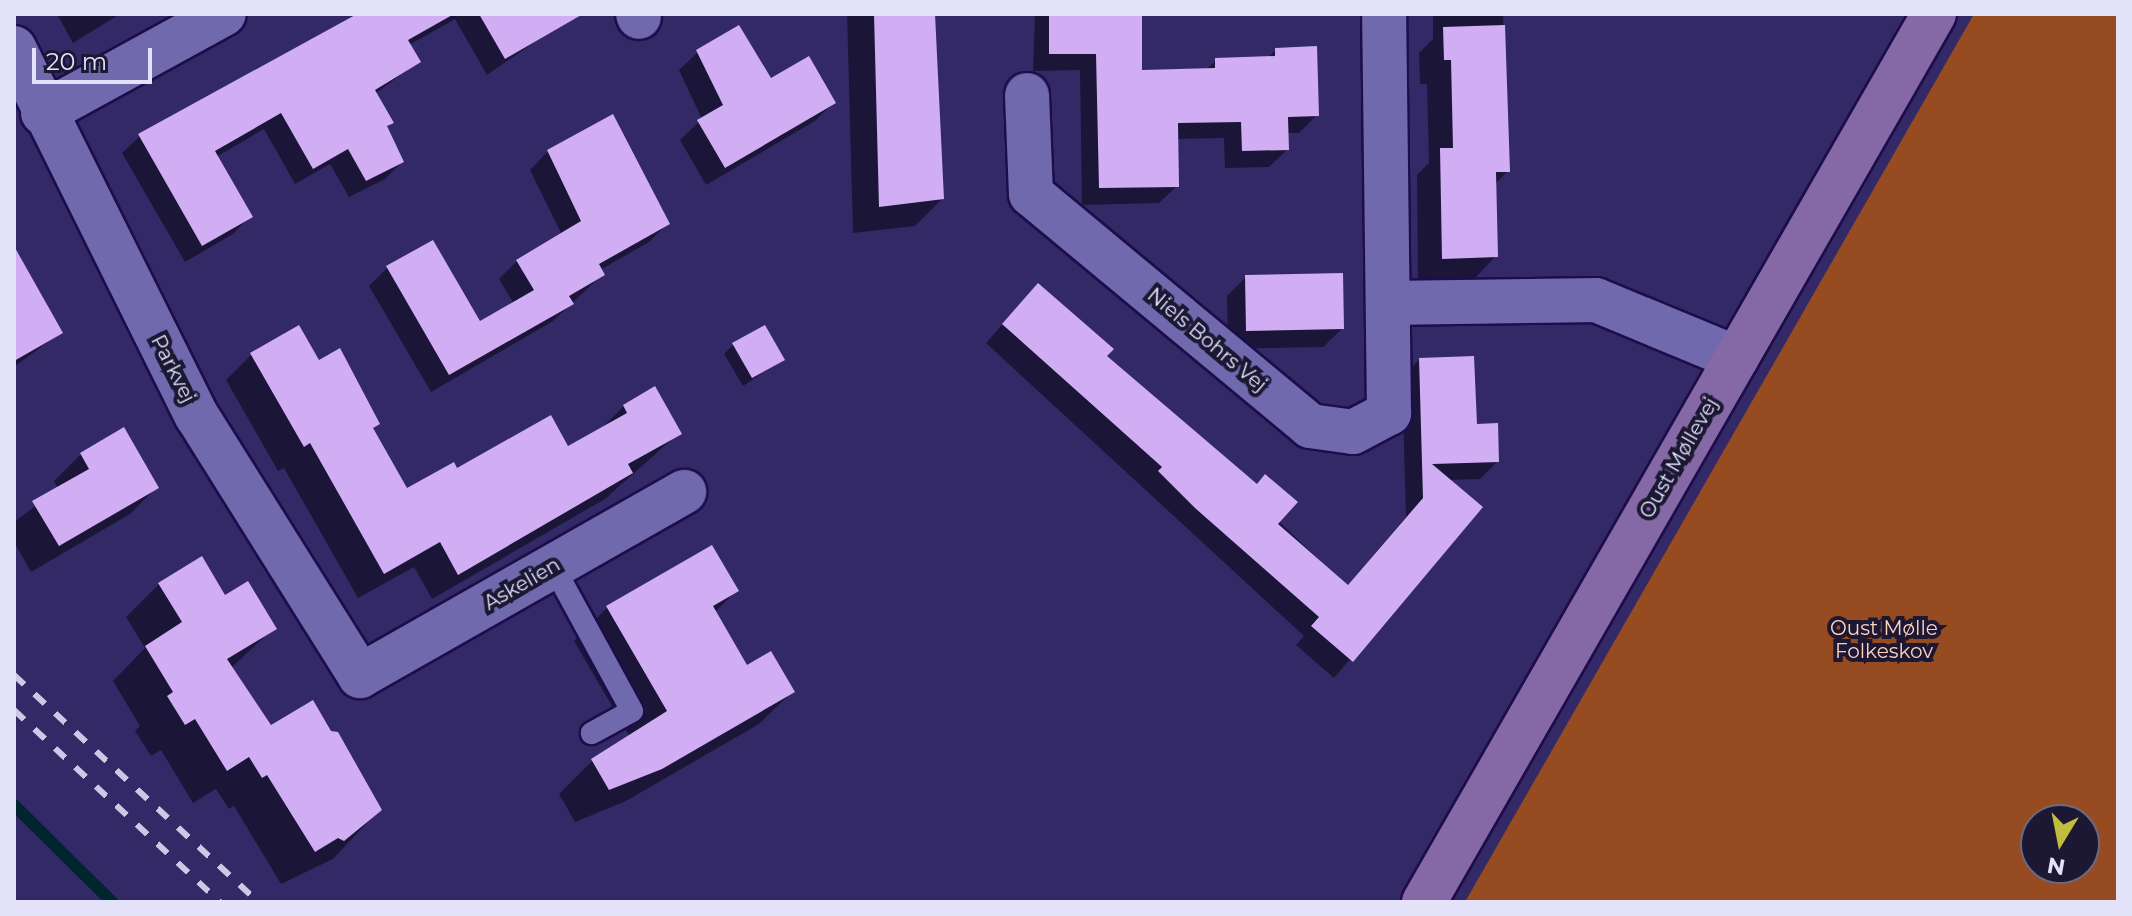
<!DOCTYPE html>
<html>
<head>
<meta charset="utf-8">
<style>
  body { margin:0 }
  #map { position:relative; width:2132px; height:916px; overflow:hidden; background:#342967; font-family:Montserrat,sans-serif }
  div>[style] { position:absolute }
  .forest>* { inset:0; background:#964b20 }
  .shadow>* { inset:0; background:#0007 }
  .stream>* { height:12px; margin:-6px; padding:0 6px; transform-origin:6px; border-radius:6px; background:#012431 }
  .building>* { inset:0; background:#d1adf4 }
  .roads { filter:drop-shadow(2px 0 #1d0d4a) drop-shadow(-2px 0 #1d0d4a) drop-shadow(0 2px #1d0d4a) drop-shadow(0 -2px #1d0d4a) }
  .lane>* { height:22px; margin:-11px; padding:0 11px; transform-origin:11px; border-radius:11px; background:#7069ae }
  .street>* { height:44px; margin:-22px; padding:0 22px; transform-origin:22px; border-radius:22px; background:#7069ae }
  .secondary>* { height:44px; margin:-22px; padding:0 22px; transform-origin:22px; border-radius:22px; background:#8569a6 }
  .rail>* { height:6px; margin-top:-3px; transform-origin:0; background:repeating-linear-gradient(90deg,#ccc9e6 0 14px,transparent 0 28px) }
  span { translate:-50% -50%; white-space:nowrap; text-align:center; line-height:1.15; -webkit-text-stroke:8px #1c1834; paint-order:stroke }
  .street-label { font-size:20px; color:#e3e2f9 }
  .park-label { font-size:20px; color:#ffd2bd }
  .frame { position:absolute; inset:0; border:16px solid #e3e2f9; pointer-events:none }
  .north { position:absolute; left:2020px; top:804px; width:80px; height:80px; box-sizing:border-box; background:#1c1834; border:2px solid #6c6983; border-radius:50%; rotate:190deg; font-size:22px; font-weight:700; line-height:32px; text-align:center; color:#e3e2f9 }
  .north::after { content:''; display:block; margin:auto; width:28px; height:36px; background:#c2bd3f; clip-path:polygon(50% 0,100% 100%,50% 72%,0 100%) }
  .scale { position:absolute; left:32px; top:48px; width:120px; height:36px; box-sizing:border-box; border:4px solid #e3e2f9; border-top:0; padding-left:10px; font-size:24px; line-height:28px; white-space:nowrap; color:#e3e2f9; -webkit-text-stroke:6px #1c1834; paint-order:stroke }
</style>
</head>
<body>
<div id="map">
  <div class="forest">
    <div style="clip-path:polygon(evenodd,1974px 14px,2118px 14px,2118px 902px,1465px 902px,1974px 14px,2036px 820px,2084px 820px,2084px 868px,2036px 868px,2036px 820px)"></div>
  </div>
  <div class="shadow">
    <div style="clip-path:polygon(57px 14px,120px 14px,73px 43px)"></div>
    <div style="clip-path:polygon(358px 14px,575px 14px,487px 75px,455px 19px,409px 45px,419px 61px,375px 94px,391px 123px,386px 128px,402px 162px,385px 179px,349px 197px,330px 164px,295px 184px,264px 129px,216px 157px,250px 216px,233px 234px,185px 262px,122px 153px,140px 136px)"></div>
    <div style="clip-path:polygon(847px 14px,934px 14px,942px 199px,915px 226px,853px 233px)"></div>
    <div style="clip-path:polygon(1035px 14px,1140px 14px,1140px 72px,1206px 70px,1216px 60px,1267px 58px,1276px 50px,1317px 115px,1299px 133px,1286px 133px,1287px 150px,1269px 167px,1225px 168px,1224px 138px,1176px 139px,1177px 186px,1159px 203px,1082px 205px,1080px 70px,1033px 71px)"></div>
    <div style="clip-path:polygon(1433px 14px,1503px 14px,1508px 171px,1494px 185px,1496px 256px,1472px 281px,1418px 282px,1417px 175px,1429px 163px,1427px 84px,1420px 84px,1419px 53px,1433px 39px)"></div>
    <div style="clip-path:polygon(698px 52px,834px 102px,815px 121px,706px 185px,680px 140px,702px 119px,679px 70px)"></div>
    <div style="clip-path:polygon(548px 151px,667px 224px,649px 242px,600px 270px,603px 274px,553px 321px,431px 392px,369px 286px,387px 268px,479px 324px,514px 304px,499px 279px,517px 261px,562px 235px,530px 170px)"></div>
    <div style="clip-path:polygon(1246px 277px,1342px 329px,1323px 347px,1228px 349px,1227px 296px)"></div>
    <div style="clip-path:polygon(14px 295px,61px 332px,14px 367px)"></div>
    <div style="clip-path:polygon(1021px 303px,1104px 356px,1347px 586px,1406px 517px,1402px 377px,1420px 359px,1497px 462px,1480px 479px,1447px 480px,1480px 508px,1334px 678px,1296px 645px,1304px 636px,986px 343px)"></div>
    <div style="clip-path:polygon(734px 344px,782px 360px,743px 386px,724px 354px)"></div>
    <div style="clip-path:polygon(252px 354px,319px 363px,371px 430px,407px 491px,456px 471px,568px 449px,599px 431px,624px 406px,679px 433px,605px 499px,432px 599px,414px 567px,358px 598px,284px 468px,278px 471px,226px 380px)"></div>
    <div style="clip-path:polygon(123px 430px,156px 488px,130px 514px,31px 572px,14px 542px,14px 522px,58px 489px,54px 481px,81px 454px)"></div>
    <div style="clip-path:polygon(159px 584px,225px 598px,274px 628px,231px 668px,271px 728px,380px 809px,333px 859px,281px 884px,234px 806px,229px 809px,216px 789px,193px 803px,161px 750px,151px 756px,135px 731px,140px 726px,113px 681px,145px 648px,126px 617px)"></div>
    <div style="clip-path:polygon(736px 591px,715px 612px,747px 668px,793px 691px,759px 724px,626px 801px,575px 822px,559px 794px,592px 761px,630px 737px,574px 641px,608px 607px)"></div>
  </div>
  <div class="stream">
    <div style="left:14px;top:805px;width:138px;rotate:44.7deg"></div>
  </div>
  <div class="building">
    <div style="clip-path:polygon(357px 14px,454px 14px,408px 40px,421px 62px,375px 90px,394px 123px,387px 126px,404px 162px,366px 181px,348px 149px,313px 169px,281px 113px,215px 151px,253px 217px,202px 246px,138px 134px)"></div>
    <div style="clip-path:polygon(479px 14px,583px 14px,505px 59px)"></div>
    <div style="clip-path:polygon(874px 14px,935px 14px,944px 199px,879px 207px)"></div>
    <div style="clip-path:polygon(1049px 14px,1142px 14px,1142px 70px,1215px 68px,1215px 58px,1275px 56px,1275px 48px,1317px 46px,1319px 116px,1288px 117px,1289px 150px,1242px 151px,1241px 122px,1178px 123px,1179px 187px,1099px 188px,1096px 54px,1049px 54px)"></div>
    <div style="clip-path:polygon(739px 25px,771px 78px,809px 56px,836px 103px,725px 168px,697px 120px,723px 105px,696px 50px)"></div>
    <div style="clip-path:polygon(1505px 25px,1510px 172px,1496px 172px,1498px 257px,1442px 259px,1440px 148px,1453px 148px,1451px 60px,1444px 60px,1443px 27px)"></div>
    <div style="clip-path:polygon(613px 114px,670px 224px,599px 264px,605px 275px,569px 296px,574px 304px,449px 375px,386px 266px,433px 240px,480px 321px,534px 290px,516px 260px,581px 221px,547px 150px)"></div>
    <div style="clip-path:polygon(14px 246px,63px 333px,14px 361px)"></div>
    <div style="clip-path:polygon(1343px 273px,1344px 329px,1246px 331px,1245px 275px)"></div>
    <div style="clip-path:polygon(1038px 283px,1114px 349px,1107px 356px,1257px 484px,1265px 474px,1298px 502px,1278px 524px,1348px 585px,1423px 498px,1419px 358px,1474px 356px,1477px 424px,1498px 423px,1499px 462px,1432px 464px,1483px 507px,1353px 662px,1311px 626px,1319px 617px,1195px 508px,1158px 471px,1162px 467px,1002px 324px)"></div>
    <div style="clip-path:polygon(299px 325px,319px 360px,340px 348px,380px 424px,373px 428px,407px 488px,454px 462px,457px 468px,551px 415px,568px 446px,627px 413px,623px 405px,655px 386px,682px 434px,628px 464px,633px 473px,458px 575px,440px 542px,384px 574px,310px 443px,304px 447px,250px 353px)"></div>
    <div style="clip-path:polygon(765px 325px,785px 360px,752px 378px,732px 343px)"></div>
    <div style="clip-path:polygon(124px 427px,159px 488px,59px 546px,32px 501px,89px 469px,80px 453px)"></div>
    <div style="clip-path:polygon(712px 545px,739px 591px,713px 606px,747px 665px,771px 651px,795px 692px,662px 769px,609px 790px,591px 759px,667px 711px,606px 606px)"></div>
    <div style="clip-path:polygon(202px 556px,225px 595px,248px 581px,277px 629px,227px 659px,271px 725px,313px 700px,331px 731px,338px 732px,382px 810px,344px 841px,338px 838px,315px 852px,267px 775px,262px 778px,249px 757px,227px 771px,195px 719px,185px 725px,167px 696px,173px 692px,145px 646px,182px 622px,158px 583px)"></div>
  </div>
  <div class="roads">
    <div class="lane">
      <div style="left:553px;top:566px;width:165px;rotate:61.4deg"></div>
      <div style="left:632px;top:711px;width:46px;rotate:151.2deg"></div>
    </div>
    <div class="street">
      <div style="left:638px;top:14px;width:3px;rotate:72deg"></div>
      <div style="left:14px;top:48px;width:411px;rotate:63.6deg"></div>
      <div style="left:197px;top:416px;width:307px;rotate:57.9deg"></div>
      <div style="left:360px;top:676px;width:373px;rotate:-29.6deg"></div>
      <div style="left:1027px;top:95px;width:99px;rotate:87.7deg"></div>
      <div style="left:1031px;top:194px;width:363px;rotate:39.7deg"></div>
      <div style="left:1310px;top:426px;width:43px;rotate:7.9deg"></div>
      <div style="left:1353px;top:432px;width:41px;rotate:-27.8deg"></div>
      <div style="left:1389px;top:413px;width:399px;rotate:-90.7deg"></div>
      <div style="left:43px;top:113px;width:206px;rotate:-28.7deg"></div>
      <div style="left:1391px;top:303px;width:205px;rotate:-0.8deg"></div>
      <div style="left:1596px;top:300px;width:152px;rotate:22.5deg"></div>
    </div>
    <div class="secondary">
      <div style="left:1424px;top:902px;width:1024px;rotate:-60.13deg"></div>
    </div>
  </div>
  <div class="rail">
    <div style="left:14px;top:675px;width:333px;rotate:42.9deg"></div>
    <div style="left:14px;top:710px;width:282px;rotate:43deg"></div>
  </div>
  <div class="street-label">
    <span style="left:1207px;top:340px;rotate:40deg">Niels Bohrs Vej</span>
    <span style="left:173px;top:369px;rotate:63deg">Parkvej</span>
    <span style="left:1679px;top:458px;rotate:-60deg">Oust Møllevej</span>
    <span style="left:522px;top:584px;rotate:-30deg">Askelien</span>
  </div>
  <div class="park-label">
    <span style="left:1884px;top:640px">Oust Mølle<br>Folkeskov</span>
  </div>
  <div class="frame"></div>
  <div class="north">N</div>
  <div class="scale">20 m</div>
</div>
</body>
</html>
